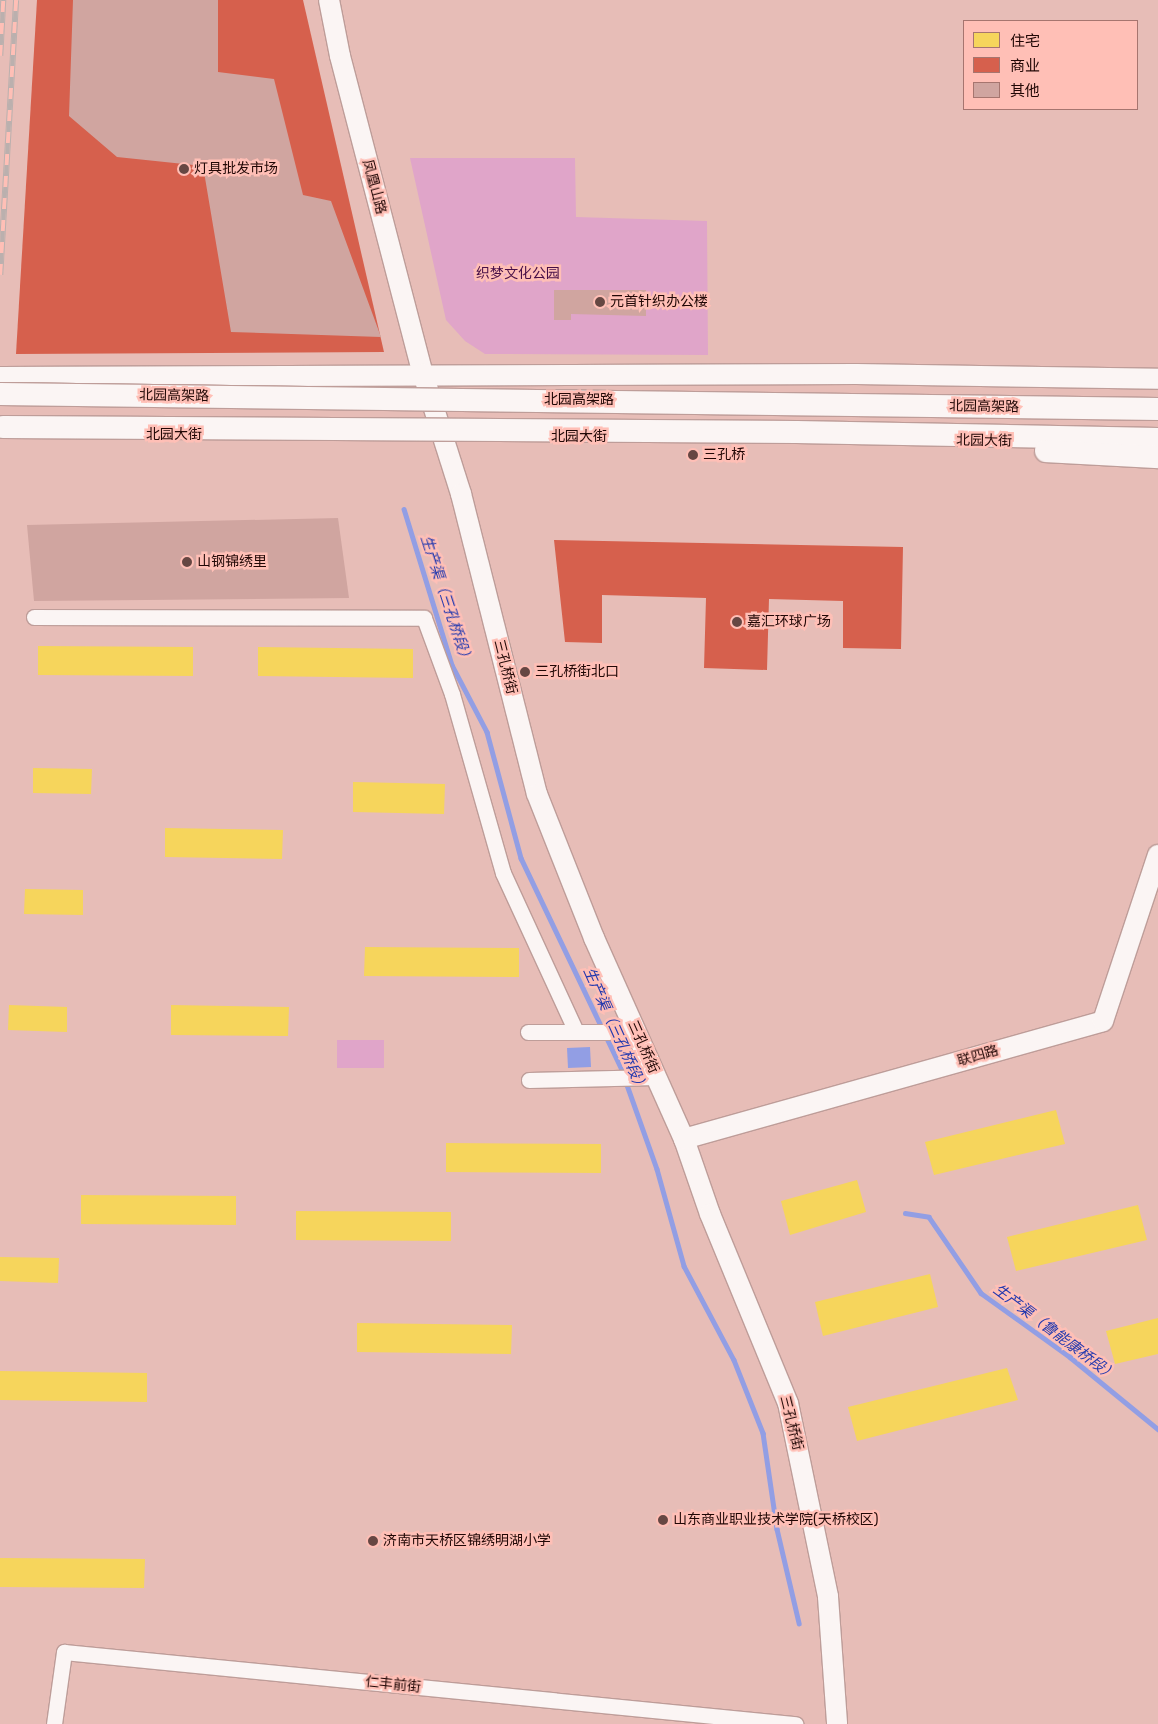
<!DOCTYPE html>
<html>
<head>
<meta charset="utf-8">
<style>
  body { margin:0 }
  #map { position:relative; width:1158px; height:1724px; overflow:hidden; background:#e7bdb7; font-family:Rubik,"Noto Sans SC",sans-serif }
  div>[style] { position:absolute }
  .green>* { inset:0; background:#e0a5c9 }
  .water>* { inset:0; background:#929ee4 }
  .homes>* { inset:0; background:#f6d55c }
  .shops>* { inset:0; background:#d6604d }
  .stream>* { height:4.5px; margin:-2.25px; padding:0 2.25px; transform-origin:2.25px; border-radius:2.25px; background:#929ee4 }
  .building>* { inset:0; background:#d0a5a0 }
  .roads { filter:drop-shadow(1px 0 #be9d99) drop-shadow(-1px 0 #be9d99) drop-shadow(0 1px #be9d99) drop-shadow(0 -1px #be9d99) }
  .minor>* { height:15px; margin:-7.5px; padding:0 7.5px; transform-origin:7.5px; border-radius:7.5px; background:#fbf5f4 }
  .major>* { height:20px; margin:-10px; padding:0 10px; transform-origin:10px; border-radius:10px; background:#fbf5f4 }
  .rail>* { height:5.5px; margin-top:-2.75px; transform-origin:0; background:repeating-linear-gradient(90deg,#ffbfb6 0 11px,#bbb0ae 0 22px); box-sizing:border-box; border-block:1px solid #bbb0ae }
  .bridges { filter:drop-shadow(1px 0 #be9d99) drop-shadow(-1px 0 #be9d99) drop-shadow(0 1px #be9d99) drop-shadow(0 -1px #be9d99) }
  .highway-bridge>* { height:22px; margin:-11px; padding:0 11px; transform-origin:11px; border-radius:11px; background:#fbf5f4 }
  .dots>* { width:14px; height:14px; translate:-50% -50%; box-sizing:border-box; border:2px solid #ffbfb6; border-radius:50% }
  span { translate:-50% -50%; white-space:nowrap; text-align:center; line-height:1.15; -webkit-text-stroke:5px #ffbfb6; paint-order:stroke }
  .poi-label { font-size:14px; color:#210705 }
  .left { translate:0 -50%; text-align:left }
  .street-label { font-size:14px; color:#210705 }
  .park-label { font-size:14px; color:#470e47 }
  .water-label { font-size:15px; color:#2339ae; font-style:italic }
  .legend { position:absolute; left:963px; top:20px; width:175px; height:90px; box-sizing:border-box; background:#ffbfb6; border:1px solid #a6756f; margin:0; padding:6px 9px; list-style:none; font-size:15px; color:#210705 }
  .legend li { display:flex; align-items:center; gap:10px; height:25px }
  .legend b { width:25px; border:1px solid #a6756f }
</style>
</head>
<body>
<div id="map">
  <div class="green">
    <div style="clip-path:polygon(410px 158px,575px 158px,576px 217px,707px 221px,708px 355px,485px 354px,465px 341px,446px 320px)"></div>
    <div style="clip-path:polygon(337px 1040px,384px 1040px,384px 1068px,337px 1068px)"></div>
  </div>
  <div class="water">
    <div style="clip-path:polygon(590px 1047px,591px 1067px,568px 1068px,567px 1048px)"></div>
  </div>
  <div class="homes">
    <div style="clip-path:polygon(38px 646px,193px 647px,193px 676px,38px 675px)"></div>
    <div style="clip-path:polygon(258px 647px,413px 649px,413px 678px,258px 676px)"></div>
    <div style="clip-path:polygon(33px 768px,92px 769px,91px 794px,33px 793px)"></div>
    <div style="clip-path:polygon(353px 782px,445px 784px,444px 814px,353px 812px)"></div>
    <div style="clip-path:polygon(165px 828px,283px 830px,282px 859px,165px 857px)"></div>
    <div style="clip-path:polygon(25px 889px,83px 890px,83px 915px,24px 914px)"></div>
    <div style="clip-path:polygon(365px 947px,519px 948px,519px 977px,364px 976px)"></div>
    <div style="clip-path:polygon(9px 1005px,67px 1007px,67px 1032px,8px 1030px)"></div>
    <div style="clip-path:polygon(171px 1005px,289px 1007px,288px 1036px,171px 1035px)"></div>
    <div style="clip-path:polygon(1056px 1110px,1065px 1144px,934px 1175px,925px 1142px)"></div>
    <div style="clip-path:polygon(446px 1143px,601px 1144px,601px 1173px,446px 1172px)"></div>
    <div style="clip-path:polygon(857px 1180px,866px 1212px,790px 1235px,781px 1201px)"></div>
    <div style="clip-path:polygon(81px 1195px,236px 1196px,236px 1225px,81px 1224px)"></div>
    <div style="clip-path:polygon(1138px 1205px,1147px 1240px,1016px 1271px,1007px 1237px)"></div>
    <div style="clip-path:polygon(296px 1211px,451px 1212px,451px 1241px,296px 1240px)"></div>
    <div style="clip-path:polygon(0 1257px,59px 1258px,58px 1283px,0 1281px)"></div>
    <div style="clip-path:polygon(930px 1274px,938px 1307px,823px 1336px,815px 1302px)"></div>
    <div style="clip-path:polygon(1158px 1318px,1158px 1354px,1115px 1364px,1106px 1331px)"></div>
    <div style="clip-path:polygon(357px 1323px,512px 1325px,511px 1354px,357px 1352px)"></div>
    <div style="clip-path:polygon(1007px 1368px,1018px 1400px,857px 1441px,848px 1407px)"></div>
    <div style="clip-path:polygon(0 1371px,147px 1373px,147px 1402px,0 1400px)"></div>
    <div style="clip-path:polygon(0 1558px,145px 1559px,144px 1588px,0 1587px)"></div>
  </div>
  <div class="shops">
    <div style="clip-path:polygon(37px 0,303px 0,384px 352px,16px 354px)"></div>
    <div style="clip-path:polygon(554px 540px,903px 547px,901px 649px,843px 648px,843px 601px,769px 599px,767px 670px,704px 668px,706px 598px,602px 595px,602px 643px,565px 642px)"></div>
  </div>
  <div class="stream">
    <div style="left:404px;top:509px;width:163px;rotate:72.9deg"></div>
    <div style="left:452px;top:665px;width:76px;rotate:62.4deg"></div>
    <div style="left:487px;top:732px;width:131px;rotate:74.9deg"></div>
    <div style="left:521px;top:858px;width:239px;rotate:64.5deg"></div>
    <div style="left:626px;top:1082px;width:92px;rotate:70.4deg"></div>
    <div style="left:657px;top:1169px;width:101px;rotate:74.4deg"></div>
    <div style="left:684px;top:1266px;width:106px;rotate:62deg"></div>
    <div style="left:734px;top:1360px;width:79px;rotate:68.3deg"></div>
    <div style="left:763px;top:1433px;width:97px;rotate:81.7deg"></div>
    <div style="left:777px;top:1529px;width:97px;rotate:76.8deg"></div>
    <div style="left:905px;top:1213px;width:24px;rotate:9deg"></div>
    <div style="left:929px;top:1217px;width:92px;rotate:55.6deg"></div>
    <div style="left:981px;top:1293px;width:110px;rotate:35.7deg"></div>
    <div style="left:1070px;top:1357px;width:114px;rotate:39.3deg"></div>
  </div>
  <div class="building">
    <div style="clip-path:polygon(73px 0,218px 0,218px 72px,274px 79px,303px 195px,331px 201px,381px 337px,231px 332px,203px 166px,117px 157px,69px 116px)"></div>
    <div style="clip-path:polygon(554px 290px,646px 290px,646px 316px,571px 314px,571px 320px,554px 320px)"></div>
    <div style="clip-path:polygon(338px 518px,349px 598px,34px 601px,27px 525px)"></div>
  </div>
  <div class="roads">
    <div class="minor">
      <div style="left:34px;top:617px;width:390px;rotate:0.1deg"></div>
      <div style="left:424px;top:618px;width:81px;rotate:69.8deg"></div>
      <div style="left:452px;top:694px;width:186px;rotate:74.1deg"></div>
      <div style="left:503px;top:873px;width:175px;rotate:65.3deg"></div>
      <div style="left:528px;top:1032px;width:108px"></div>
      <div style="left:529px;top:1080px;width:127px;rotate:-1.4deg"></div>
      <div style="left:54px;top:1724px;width:73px;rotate:-82.1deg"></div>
      <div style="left:64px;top:1652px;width:735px;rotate:5.63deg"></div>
    </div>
    <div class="major">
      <div style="left:329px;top:0;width:57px;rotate:78.9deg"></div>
      <div style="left:340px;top:56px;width:329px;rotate:75.4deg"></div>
      <div style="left:423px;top:374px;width:126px;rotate:72.4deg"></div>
      <div style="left:461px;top:494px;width:309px;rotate:75.8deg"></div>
      <div style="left:537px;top:794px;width:155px;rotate:68.4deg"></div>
      <div style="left:594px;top:938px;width:220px;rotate:65.9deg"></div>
      <div style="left:684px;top:1139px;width:79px;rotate:70.9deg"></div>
      <div style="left:710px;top:1214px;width:204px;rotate:67.6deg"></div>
      <div style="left:788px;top:1403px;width:198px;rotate:78.3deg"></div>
      <div style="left:828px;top:1597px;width:127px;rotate:85.9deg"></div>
      <div style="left:0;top:377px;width:856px;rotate:-0.2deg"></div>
      <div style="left:856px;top:374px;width:302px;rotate:0.9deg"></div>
      <div style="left:684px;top:1139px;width:435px;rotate:-15.7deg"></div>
      <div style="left:1103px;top:1021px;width:175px;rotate:-71.7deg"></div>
    </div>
  </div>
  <div class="rail">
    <div style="left:0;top:56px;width:56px;rotate:-86.9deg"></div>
    <div style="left:0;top:275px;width:275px;rotate:-86.7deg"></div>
  </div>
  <div class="bridges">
    <div class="highway-bridge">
      <div style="left:0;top:394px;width:1158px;rotate:0.74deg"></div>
      <div style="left:3px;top:427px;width:793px;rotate:0.36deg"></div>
      <div style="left:796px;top:432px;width:362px;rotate:1.1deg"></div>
      <div style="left:1046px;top:451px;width:112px;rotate:3.1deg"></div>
    </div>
  </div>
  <div class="dots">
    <div style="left:184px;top:169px;background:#664743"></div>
    <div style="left:600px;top:302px;background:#664743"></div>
    <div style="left:693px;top:455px;background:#664743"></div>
    <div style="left:187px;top:562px;background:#664743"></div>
    <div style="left:737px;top:622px;background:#664743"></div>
    <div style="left:525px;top:672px;background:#664743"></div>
    <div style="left:663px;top:1520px;background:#664743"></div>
    <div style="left:373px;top:1541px;background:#664743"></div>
  </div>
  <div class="poi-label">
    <span class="left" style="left:194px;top:169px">灯具批发市场</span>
    <span class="left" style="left:610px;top:302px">元首针织办公楼</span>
    <span class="left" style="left:703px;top:455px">三孔桥</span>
    <span class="left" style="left:197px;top:562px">山钢锦绣里</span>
    <span class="left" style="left:747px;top:622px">嘉汇环球广场</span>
    <span class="left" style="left:535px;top:672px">三孔桥街北口</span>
    <span class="left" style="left:673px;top:1520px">山东商业职业技术学院(天桥校区)</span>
    <span class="left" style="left:383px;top:1541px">济南市天桥区锦绣明湖小学</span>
  </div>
  <div class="street-label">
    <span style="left:374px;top:187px;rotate:75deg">凤凰山路</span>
    <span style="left:174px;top:396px;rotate:1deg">北园高架路</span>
    <span style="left:579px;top:400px">北园高架路</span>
    <span style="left:984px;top:407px;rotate:1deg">北园高架路</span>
    <span style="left:174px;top:435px">北园大街</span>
    <span style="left:579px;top:437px">北园大街</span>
    <span style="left:984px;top:441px;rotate:1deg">北园大街</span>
    <span style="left:505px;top:667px;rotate:76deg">三孔桥街</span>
    <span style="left:643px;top:1047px;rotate:66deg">三孔桥街</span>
    <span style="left:978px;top:1056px;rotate:-16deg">联四路</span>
    <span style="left:791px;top:1423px;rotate:76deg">三孔桥街</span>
    <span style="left:393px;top:1685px;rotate:6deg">仁丰前街</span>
  </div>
  <div class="park-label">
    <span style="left:518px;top:274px">织梦文化公园</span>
  </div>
  <div class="water-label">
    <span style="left:446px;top:600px;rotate:72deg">生产渠（三孔桥段）</span>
    <span style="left:615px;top:1030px;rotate:66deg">生产渠（三孔桥段）</span>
    <span style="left:1055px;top:1333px;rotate:37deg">生产渠（鲁能康桥段）</span>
  </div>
  <ul class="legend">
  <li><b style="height:14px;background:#f6d55c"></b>住宅</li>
  <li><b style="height:14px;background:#d6604d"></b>商业</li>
  <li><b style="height:14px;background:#d0a5a0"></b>其他</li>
  </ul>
</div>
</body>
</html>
